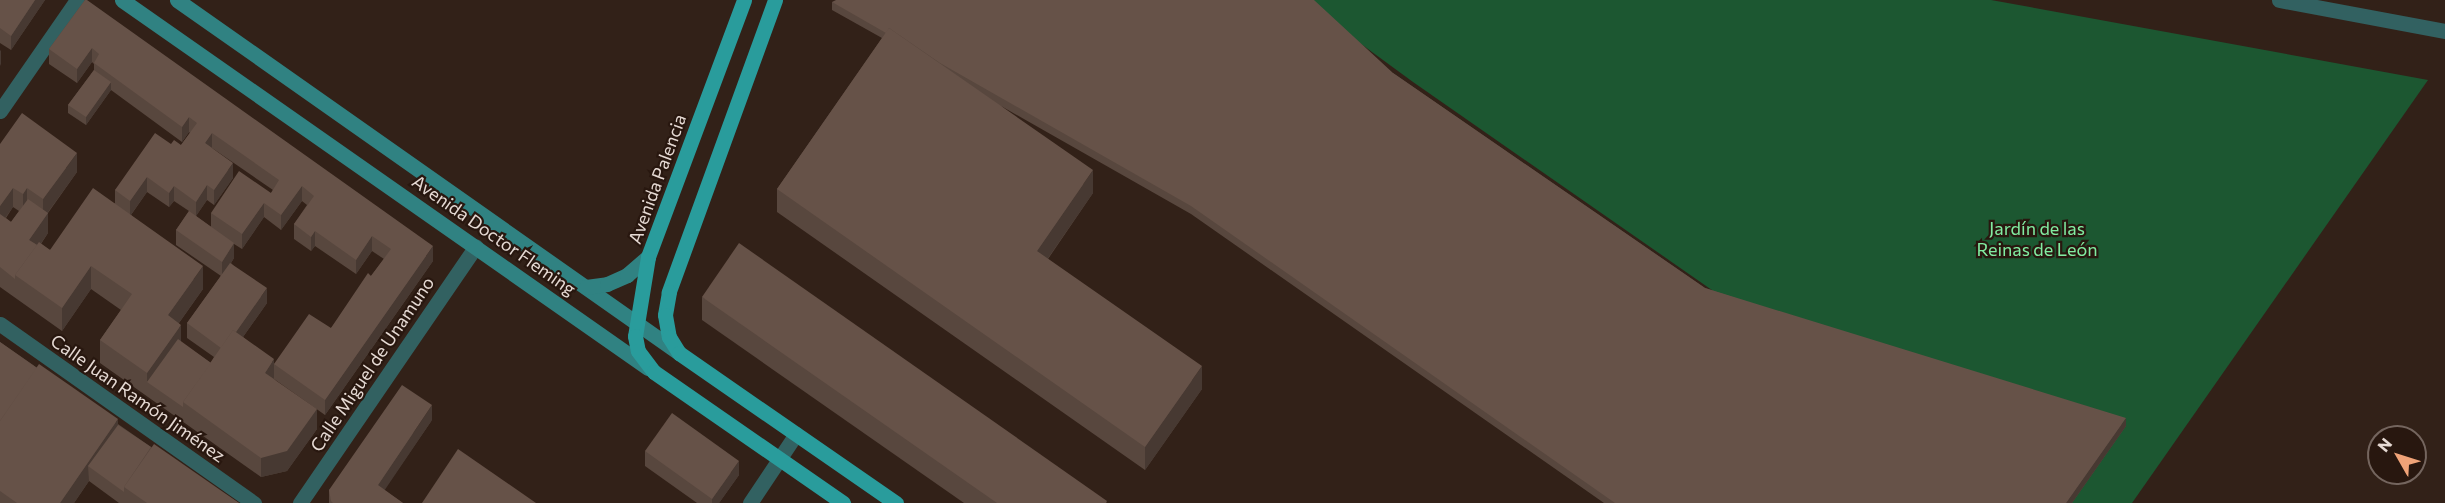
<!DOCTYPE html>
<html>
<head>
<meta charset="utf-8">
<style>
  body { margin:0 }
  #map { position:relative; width:2445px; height:503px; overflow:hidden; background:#322118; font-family:Commissioner,sans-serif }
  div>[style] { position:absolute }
  .green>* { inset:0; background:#1c5731 }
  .minor>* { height:15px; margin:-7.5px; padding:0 7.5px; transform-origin:7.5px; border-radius:7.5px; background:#326161 }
  .secondary>* { height:15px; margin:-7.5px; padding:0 7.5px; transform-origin:7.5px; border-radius:7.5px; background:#308282 }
  .primary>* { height:15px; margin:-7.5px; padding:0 7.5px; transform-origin:7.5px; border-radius:7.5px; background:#299c9c }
  .wall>* { inset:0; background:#58473e }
  .shaded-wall>* { inset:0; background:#473932 }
  .building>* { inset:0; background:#665248 }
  span { translate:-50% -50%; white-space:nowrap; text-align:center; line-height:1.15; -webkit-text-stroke:4.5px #28170f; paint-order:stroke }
  .street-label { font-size:18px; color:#e6dad4 }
  .park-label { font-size:18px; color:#81eca1 }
  .north { position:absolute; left:2367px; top:425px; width:60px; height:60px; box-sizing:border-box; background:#28170f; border:2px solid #74655e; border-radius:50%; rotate:309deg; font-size:16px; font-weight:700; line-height:24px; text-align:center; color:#e6dad4 }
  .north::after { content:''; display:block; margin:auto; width:21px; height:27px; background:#f0a378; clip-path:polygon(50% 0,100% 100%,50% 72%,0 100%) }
</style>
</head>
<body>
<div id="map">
  <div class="green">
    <div style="clip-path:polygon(1301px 0,1991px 0,2428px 80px,2132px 503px,2018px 503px,1413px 82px)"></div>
  </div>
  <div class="minor">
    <div style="left:2279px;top:0;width:169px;rotate:10.6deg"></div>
    <div style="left:0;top:111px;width:135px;rotate:-55.3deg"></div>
    <div style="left:0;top:324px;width:311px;rotate:35.2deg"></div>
    <div style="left:300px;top:503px;width:311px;rotate:-55.6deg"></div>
    <div style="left:750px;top:503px;width:83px;rotate:-56.3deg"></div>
  </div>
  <div class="secondary">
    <div style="left:122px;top:0;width:642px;rotate:34.98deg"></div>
    <div style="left:177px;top:0;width:614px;rotate:35.11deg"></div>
    <div style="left:586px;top:287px;width:21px;rotate:-8deg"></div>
    <div style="left:607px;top:284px;width:22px;rotate:-24deg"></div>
    <div style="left:627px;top:275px;width:28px;rotate:-41deg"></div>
  </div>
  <div class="primary">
    <div style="left:744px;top:0;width:274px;rotate:110.5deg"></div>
    <div style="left:648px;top:257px;width:80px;rotate:99.3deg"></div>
    <div style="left:635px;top:336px;width:15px;rotate:79deg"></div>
    <div style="left:638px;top:351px;width:26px;rotate:53deg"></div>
    <div style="left:654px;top:372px;width:230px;rotate:34.7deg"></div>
    <div style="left:775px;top:0;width:311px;rotate:110deg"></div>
    <div style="left:669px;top:292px;width:23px;rotate:100deg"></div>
    <div style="left:665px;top:315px;width:22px;rotate:80deg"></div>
    <div style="left:669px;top:337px;width:19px;rotate:58deg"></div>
    <div style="left:679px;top:353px;width:264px;rotate:34.7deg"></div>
  </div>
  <div class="wall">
    <div style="clip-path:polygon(0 0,45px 0,11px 50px,0 43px)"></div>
    <div style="clip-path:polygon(evenodd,85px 0,433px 261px,325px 415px,274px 379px,317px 429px,287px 471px,261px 477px,100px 363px,100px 340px,121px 310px,91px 289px,62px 331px,0 287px,0 144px,77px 172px,48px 213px,48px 233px,41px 244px,50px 250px,115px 203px,115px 190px,171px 144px,181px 145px,190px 133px,189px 132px,182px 142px,111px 90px,86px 125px,68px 113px,68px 105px,94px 70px,94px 64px,92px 62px,77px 83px,49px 64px,49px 49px,85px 0,212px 148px,273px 190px,271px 193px,211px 213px,211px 227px,196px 216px,207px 200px,214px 205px,233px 178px,212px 148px,85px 0,147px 192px,169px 207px,174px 201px,189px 211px,176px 230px,176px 245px,221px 276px,187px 323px,187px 338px,214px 357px,211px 363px,181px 342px,179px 323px,203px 289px,131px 215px,147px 192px,85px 0,302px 201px,307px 205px,294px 224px,294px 239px,311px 251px,315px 246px,356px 274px,372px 251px,384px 259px,331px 328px,274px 364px,243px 337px,267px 303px,231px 263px,234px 258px,234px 244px,242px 249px,264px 217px,281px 230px,302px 201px,85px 0,13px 207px,19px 211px,11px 222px,6px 218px,13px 207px)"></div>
    <div style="clip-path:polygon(832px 2px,1393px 73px,1705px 288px,2126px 426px,2072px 503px,1604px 503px,1191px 214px,1001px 106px,1093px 193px,1048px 259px,1202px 389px,1145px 470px,777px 212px,777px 189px,882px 38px,832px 10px)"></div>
    <div style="clip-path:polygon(702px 297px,1107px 503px,964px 503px,702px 320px)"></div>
    <div style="clip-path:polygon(0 342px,151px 447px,239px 503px,119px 503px,89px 481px,74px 503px,0 503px)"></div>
    <div style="clip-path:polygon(432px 420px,384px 490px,403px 503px,329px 503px,329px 490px)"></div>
    <div style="clip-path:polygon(645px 451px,739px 475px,719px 503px,697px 503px,645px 466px)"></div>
  </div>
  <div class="shaded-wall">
    <div style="clip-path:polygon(35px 0,45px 0,11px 50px,11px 36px)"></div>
    <div style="clip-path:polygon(92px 48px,92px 62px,77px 83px,77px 69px)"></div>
    <div style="clip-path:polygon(1px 50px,1px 64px,0 66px,0 51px)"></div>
    <div style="clip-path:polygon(111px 82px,111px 90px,86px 125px,86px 117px)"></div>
    <div style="clip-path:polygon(189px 117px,189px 132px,182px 142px,182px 127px)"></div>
    <div style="clip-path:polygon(212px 133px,212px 148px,205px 143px)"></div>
    <div style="clip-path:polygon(77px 153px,77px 172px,43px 219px,43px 199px)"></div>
    <div style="clip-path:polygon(233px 163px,233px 178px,214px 205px,214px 190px)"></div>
    <div style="clip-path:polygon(1093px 170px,1093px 193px,1037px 274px,1037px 251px)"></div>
    <div style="clip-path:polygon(147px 177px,147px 192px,130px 216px,130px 201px)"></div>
    <div style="clip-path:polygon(207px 185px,207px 200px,196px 216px,196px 202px)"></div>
    <div style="clip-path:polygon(174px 186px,174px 201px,169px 207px,169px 193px)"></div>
    <div style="clip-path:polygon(302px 186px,302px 201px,281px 230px,281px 215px)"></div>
    <div style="clip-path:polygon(13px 188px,13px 207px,0 225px,0 206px)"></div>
    <div style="clip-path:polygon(27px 188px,27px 208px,23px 214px,23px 194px)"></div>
    <div style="clip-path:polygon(264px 203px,264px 217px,242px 249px,242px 234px)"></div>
    <div style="clip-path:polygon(48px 213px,48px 233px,39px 246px,29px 240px)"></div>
    <div style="clip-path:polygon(315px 231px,315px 246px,311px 251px,311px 237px)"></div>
    <div style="clip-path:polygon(372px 236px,372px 251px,356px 274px,356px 260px)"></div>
    <div style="clip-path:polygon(234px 243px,234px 258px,222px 277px,222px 262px)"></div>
    <div style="clip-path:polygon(433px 246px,433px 261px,325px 415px,325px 400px)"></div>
    <div style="clip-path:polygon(91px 266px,91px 289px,62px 331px,62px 308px)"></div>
    <div style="clip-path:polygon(203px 266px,203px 289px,168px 338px,168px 315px)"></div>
    <div style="clip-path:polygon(267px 288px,267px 303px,224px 364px,224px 349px)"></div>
    <div style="clip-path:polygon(181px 325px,181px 348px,147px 382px,147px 373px)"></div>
    <div style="clip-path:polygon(274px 359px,274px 379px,265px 373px)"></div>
    <div style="clip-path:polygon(1202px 366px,1202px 389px,1145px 470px,1145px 447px)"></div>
    <div style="clip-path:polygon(432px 405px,432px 420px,378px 500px,378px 485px)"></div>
    <div style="clip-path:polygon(317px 409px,317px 429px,287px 471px,261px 477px,261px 458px)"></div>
    <div style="clip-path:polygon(2126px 418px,2126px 426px,2072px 503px,2066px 503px)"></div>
    <div style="clip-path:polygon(118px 419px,118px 439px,88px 466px,89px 481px,74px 503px,60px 503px)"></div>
    <div style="clip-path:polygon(739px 461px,739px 475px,719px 503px,712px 503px,712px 499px)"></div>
  </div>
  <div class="building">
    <div style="clip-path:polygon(0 0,35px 0,11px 36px,0 28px)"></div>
    <div style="clip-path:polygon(85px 0,87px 0,433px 246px,325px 400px,274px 364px,309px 314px,331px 328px,368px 273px,371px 276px,391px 249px,372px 236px,356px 260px,315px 231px,311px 237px,294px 224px,314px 196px,302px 186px,281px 215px,264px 203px,242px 234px,211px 213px,239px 171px,271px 193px,279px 180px,212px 133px,205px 143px,233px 163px,214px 190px,207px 185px,196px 202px,174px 186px,169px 193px,147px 177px,130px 201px,115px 190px,155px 133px,171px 144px,174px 140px,181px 145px,197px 123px,189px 117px,182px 127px,94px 63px,99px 54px,92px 48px,77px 69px,49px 49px)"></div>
    <div style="clip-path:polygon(836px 0,1314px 0,1393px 73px,1705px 288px,2126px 418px,2066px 503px,1615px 503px,1191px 206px,940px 63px,889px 28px,886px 33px,832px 2px)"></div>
    <div style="clip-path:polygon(889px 28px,1093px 170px,1037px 251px,1202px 366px,1145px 447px,777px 189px)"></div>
    <div style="clip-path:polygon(94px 70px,111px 82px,86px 117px,68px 105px)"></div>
    <div style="clip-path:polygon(22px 113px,77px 153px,43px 199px,27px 188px,23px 194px,13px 188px,0 206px,0 144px)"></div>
    <div style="clip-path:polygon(93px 188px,203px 266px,168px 315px,181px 325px,147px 373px,100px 340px,132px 294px,91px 266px,62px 308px,15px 275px,39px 242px,50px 250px)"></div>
    <div style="clip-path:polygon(28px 199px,48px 213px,29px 240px,37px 245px,15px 275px,15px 279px,0 267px,0 214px,11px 222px)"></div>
    <div style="clip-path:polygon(189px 211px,234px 243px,222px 262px,176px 230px)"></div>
    <div style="clip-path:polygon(739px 243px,1107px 501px,1106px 503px,997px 503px,702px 297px)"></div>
    <div style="clip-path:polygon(230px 263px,267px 288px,236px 332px,233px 330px,221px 348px,187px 323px)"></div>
    <div style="clip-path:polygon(233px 330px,274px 359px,265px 373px,317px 409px,287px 451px,261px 458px,183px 402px)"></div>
    <div style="clip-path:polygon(178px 339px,211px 363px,183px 402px,183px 407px,147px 382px)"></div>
    <div style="clip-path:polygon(0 342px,37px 368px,0 421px)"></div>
    <div style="clip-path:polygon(39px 364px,118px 419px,60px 503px,17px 503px,0 491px,0 421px)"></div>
    <div style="clip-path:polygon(402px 385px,432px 405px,378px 485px,403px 503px,333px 503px,331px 501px,329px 490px)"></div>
    <div style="clip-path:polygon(672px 413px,739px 461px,712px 499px,645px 451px)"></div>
    <div style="clip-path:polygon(118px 425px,151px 447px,124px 487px,124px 492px,88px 466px)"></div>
    <div style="clip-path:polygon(154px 444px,239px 503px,147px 503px,124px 487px)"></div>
    <div style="clip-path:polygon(458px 449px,536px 503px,422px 503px)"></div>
  </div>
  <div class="street-label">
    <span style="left:657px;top:179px;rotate:-70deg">Avenida Palencia</span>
    <span style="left:494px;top:235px;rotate:35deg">Avenida Doctor Fleming</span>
    <span style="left:372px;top:364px;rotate:-56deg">Calle Miguel de Unamuno</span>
    <span style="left:138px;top:398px;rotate:35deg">Calle Juan Ramón Jiménez</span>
  </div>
  <div class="park-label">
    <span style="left:2037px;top:239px">Jardín de las<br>Reinas de León</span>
  </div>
  <div class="north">N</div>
</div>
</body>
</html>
